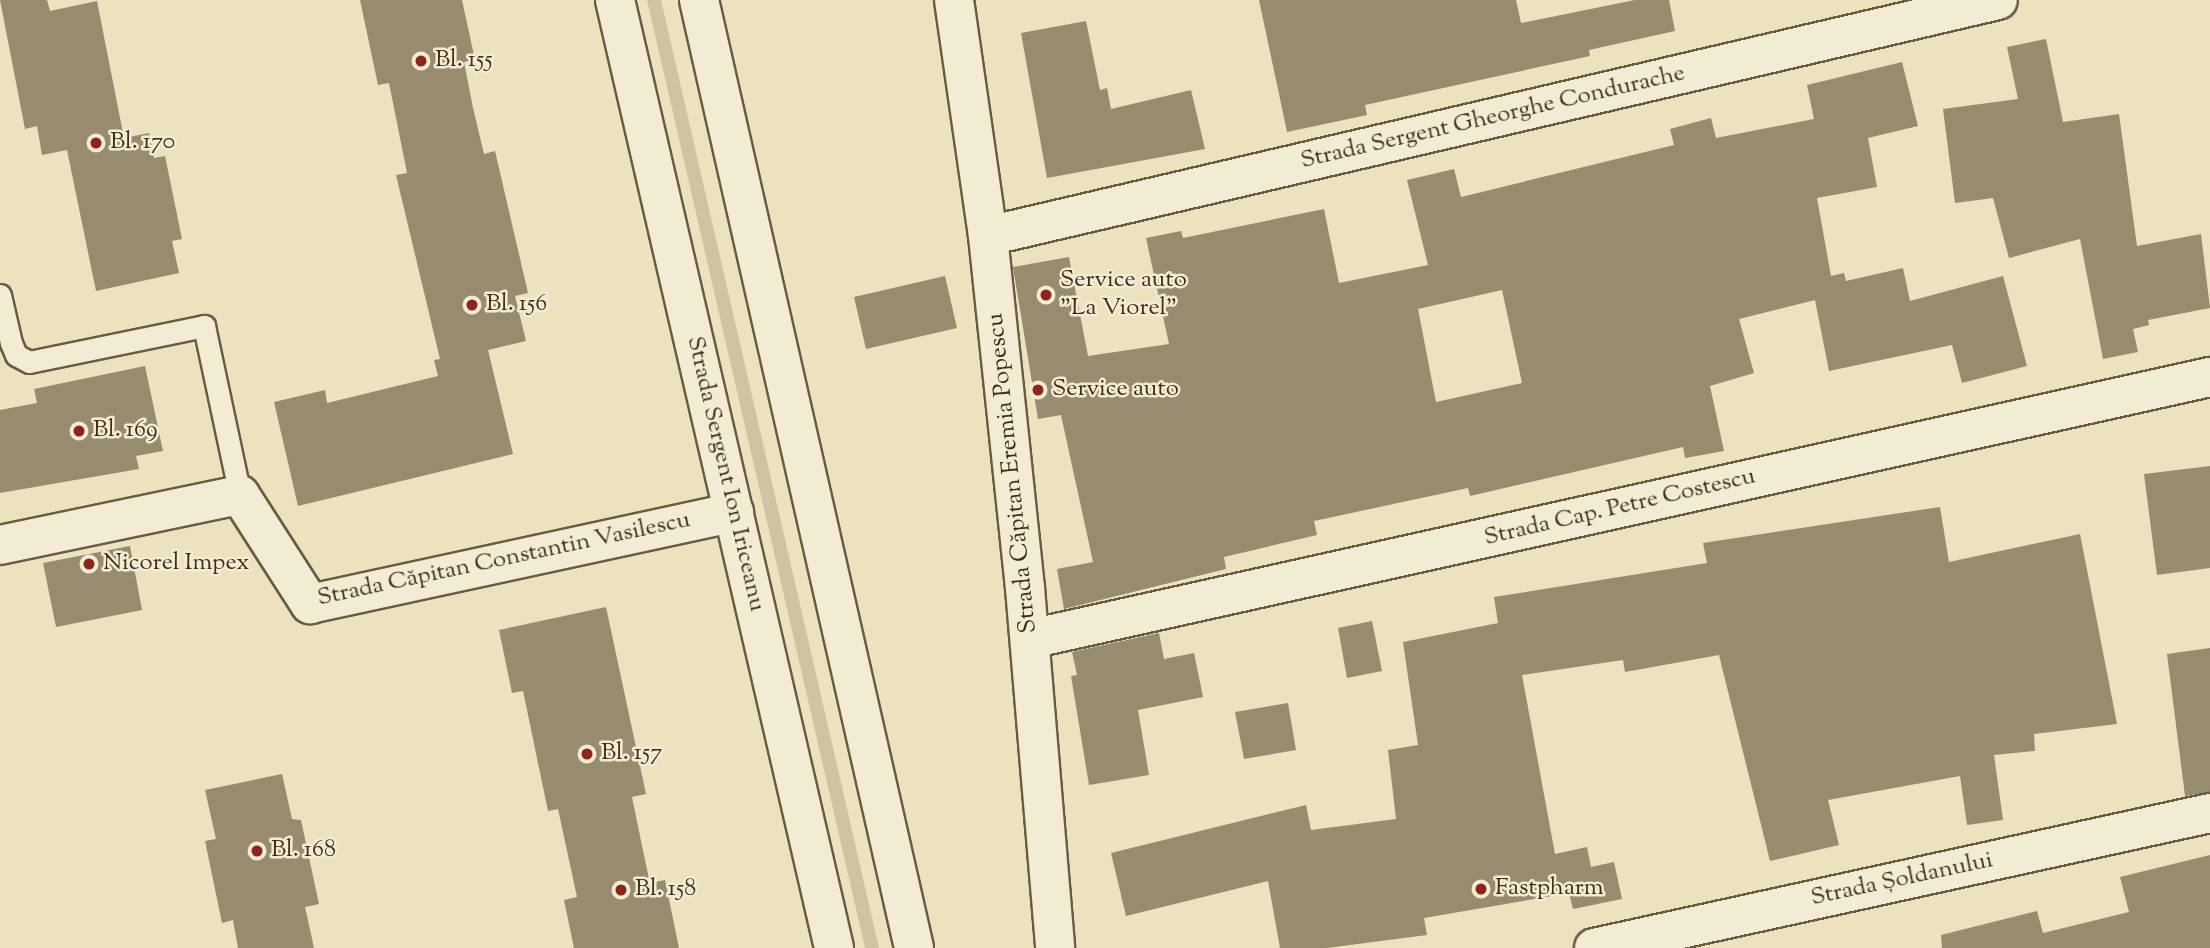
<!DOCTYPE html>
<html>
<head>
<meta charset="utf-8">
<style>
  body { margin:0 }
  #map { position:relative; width:2210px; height:948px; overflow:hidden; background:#ede1be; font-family:"Sorts Mill Goudy",serif }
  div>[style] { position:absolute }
  .green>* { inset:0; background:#cfc3a2 }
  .building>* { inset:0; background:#998b6f }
  .roads { filter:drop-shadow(2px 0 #6a5b43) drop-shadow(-2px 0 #6a5b43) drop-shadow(0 2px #6a5b43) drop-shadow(0 -2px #6a5b43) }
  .lane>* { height:21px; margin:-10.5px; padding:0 10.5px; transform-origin:10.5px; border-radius:10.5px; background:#f3ecd5 }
  .street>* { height:38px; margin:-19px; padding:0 19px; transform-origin:19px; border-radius:19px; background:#f3ecd5 }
  .secondary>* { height:38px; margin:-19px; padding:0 19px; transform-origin:19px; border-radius:19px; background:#f3ecd5 }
  .dots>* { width:19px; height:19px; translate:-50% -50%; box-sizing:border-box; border:4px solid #f3ecd5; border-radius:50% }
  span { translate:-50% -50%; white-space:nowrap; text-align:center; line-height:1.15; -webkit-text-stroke:5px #f3ecd5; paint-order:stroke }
  .poi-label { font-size:24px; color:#3f2e1a }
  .left { translate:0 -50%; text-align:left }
  .street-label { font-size:24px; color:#3f2e1a }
</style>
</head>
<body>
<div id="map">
  <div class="green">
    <div style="clip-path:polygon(647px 0,661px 0,879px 948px,865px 948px)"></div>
  </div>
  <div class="building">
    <div style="clip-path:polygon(0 0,47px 0,50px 11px,97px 1px,124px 138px,149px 133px,154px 158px,165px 156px,182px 239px,172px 241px,179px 273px,96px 291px,67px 150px,42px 155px,37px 126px,25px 129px)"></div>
    <div style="clip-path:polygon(360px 0,462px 0,475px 60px,464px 62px,473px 108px,484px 154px,495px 151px,528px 293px,515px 296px,526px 341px,488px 350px,513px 454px,298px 506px,274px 402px,325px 390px,327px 403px,438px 376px,434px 360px,440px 359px,396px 175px,407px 173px,389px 83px,378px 85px)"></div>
    <div style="clip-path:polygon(1259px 0,1516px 0,1521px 23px,1635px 0,1669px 0,1675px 31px,1589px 50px,1590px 56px,1365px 105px,1367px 115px,1287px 132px)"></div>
    <div style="clip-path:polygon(1086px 21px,1100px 90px,1107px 88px,1111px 109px,1191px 90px,1205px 149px,1047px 178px,1021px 33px)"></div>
    <div style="clip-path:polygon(2046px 39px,2063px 122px,2119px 114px,2137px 246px,2201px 234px,2210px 308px,2148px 320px,2149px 325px,2133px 329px,2138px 352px,2103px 359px,2080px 239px,2009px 258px,1993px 198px,1955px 203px,1943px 109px,2018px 99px,2007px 47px)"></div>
    <div style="clip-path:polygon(evenodd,1902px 62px,1918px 126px,1868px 138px,1877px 187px,1817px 198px,1831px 276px,1844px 273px,1846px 281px,1903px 268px,1910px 301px,2003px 276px,2027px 366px,1962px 383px,1952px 345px,1829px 371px,1815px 300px,1739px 319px,1754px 373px,1710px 386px,1724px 451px,1685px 458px,1683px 447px,1470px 496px,1468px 488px,1314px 521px,1317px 535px,1224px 557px,1226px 569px,1064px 609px,1057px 569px,1093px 562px,1061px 415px,1038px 419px,1013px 267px,1069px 257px,1088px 356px,1169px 344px,1146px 238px,1181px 231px,1183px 238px,1324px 209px,1339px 283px,1428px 265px,1407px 180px,1454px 169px,1461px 197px,1674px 145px,1670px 129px,1711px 118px,1716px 138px,1814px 119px,1807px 85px,1902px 62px,1502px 290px,1522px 383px,1436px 402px,1418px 309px,1502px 290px)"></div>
    <div style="clip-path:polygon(945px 276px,957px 328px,866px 349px,854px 297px)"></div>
    <div style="clip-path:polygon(145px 366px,163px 451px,136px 456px,139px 469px,0 493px,0 410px,37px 403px,34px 389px)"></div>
    <div style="clip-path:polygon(2210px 466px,2210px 568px,2157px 575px,2144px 474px)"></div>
    <div style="clip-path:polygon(1940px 507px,1949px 562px,2080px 534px,2117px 724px,2034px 734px,2035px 751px,1994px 755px,2003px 820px,1967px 825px,1960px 776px,1828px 800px,1839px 845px,1770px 861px,1719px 655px,1625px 672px,1623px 660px,1522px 675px,1555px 854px,1587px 847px,1591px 867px,1614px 862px,1622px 899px,1573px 909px,1569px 893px,1424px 918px,1427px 935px,1327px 948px,1280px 948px,1268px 881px,1126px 916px,1111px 853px,1306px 805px,1311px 830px,1396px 819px,1388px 750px,1418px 745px,1403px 642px,1498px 623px,1494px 597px,1707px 563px,1703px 543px)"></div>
    <div style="clip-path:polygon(130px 546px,142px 610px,56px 627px,43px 563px)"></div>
    <div style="clip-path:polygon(606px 607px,646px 794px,632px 797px,641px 841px,650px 883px,665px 880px,679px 948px,574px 948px,564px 900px,577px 897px,558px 809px,548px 811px,523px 691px,512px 693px,499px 630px)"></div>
    <div style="clip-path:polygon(1372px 621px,1382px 671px,1347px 678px,1338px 628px)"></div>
    <div style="clip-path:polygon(1159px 633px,1164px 659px,1194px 653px,1203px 697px,1138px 710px,1149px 775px,1089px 785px,1071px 676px,1077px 675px,1072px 652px)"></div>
    <div style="clip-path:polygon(2210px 648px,2210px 792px,2185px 796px,2167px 654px)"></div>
    <div style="clip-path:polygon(1288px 703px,1296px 750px,1244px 759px,1235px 712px)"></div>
    <div style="clip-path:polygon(282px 774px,292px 819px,301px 820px,319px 904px,305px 907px,314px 948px,238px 948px,233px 920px,222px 923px,205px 841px,216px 839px,205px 790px)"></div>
    <div style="clip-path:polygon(2210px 855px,2210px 948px,1942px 948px,1941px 935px,2037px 911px,2043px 933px,2129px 912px,2120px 877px)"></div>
  </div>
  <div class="roads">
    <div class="lane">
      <div style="left:0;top:295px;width:49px;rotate:77.1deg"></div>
      <div style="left:11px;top:343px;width:13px;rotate:67deg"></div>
      <div style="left:16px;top:355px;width:15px;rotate:28deg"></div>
      <div style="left:29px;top:362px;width:179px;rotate:-11.6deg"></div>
      <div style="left:204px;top:326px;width:173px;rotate:78deg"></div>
    </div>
    <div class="street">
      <div style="left:954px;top:0;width:238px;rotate:81.8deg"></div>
      <div style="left:988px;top:236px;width:354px;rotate:84deg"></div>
      <div style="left:1025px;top:588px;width:361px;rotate:85.2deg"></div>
      <div style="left:988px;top:236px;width:1037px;rotate:-13.15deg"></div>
      <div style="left:0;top:545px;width:245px;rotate:-11.8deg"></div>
      <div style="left:240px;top:495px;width:130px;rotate:57.3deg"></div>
      <div style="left:310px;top:604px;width:434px;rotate:-12.2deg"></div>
      <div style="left:1030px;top:639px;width:1209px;rotate:-12.52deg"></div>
      <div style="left:1594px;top:948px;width:631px;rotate:-12.36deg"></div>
    </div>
    <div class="secondary">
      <div style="left:615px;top:0;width:973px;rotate:76.99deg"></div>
      <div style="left:699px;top:0;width:972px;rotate:77.22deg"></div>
    </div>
  </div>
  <div class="dots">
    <div style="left:421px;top:61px;background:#8f2418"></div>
    <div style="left:96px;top:143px;background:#8f2418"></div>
    <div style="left:1046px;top:295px;background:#8f2418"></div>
    <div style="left:472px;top:305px;background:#8f2418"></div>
    <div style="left:1038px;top:390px;background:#8f2418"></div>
    <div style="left:79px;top:431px;background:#8f2418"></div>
    <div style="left:89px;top:564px;background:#8f2418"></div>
    <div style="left:587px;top:754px;background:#8f2418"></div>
    <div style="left:257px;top:851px;background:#8f2418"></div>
    <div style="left:1481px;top:889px;background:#8f2418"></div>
    <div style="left:621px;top:890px;background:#8f2418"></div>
  </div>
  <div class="poi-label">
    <span class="left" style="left:435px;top:61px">Bl. 155</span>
    <span class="left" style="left:110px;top:143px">Bl. 170</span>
    <span class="left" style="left:1060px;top:295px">Service auto<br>"La Viorel"</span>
    <span class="left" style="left:486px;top:305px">Bl. 156</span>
    <span class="left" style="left:1052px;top:390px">Service auto</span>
    <span class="left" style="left:93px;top:431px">Bl. 169</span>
    <span class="left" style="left:103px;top:564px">Nicorel Impex</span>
    <span class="left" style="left:601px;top:754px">Bl. 157</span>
    <span class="left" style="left:271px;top:851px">Bl. 168</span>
    <span class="left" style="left:1495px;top:889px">Fastpharm</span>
    <span class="left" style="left:635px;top:890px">Bl. 158</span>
  </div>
  <div class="street-label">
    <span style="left:1493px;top:118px;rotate:-13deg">Strada Sergent Gheorghe Condurache</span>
    <span style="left:1013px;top:473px;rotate:-96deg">Strada Căpitan Eremia Popescu</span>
    <span style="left:725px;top:474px;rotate:77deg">Strada Sergent Ion Iriceanu</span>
    <span style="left:1620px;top:508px;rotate:-13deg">Strada Cap. Petre Costescu</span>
    <span style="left:504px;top:560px;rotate:-12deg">Strada Căpitan Constantin Vasilescu</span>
    <span style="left:1902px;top:880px;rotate:-12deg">Strada Șoldanului</span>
  </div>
</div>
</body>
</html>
